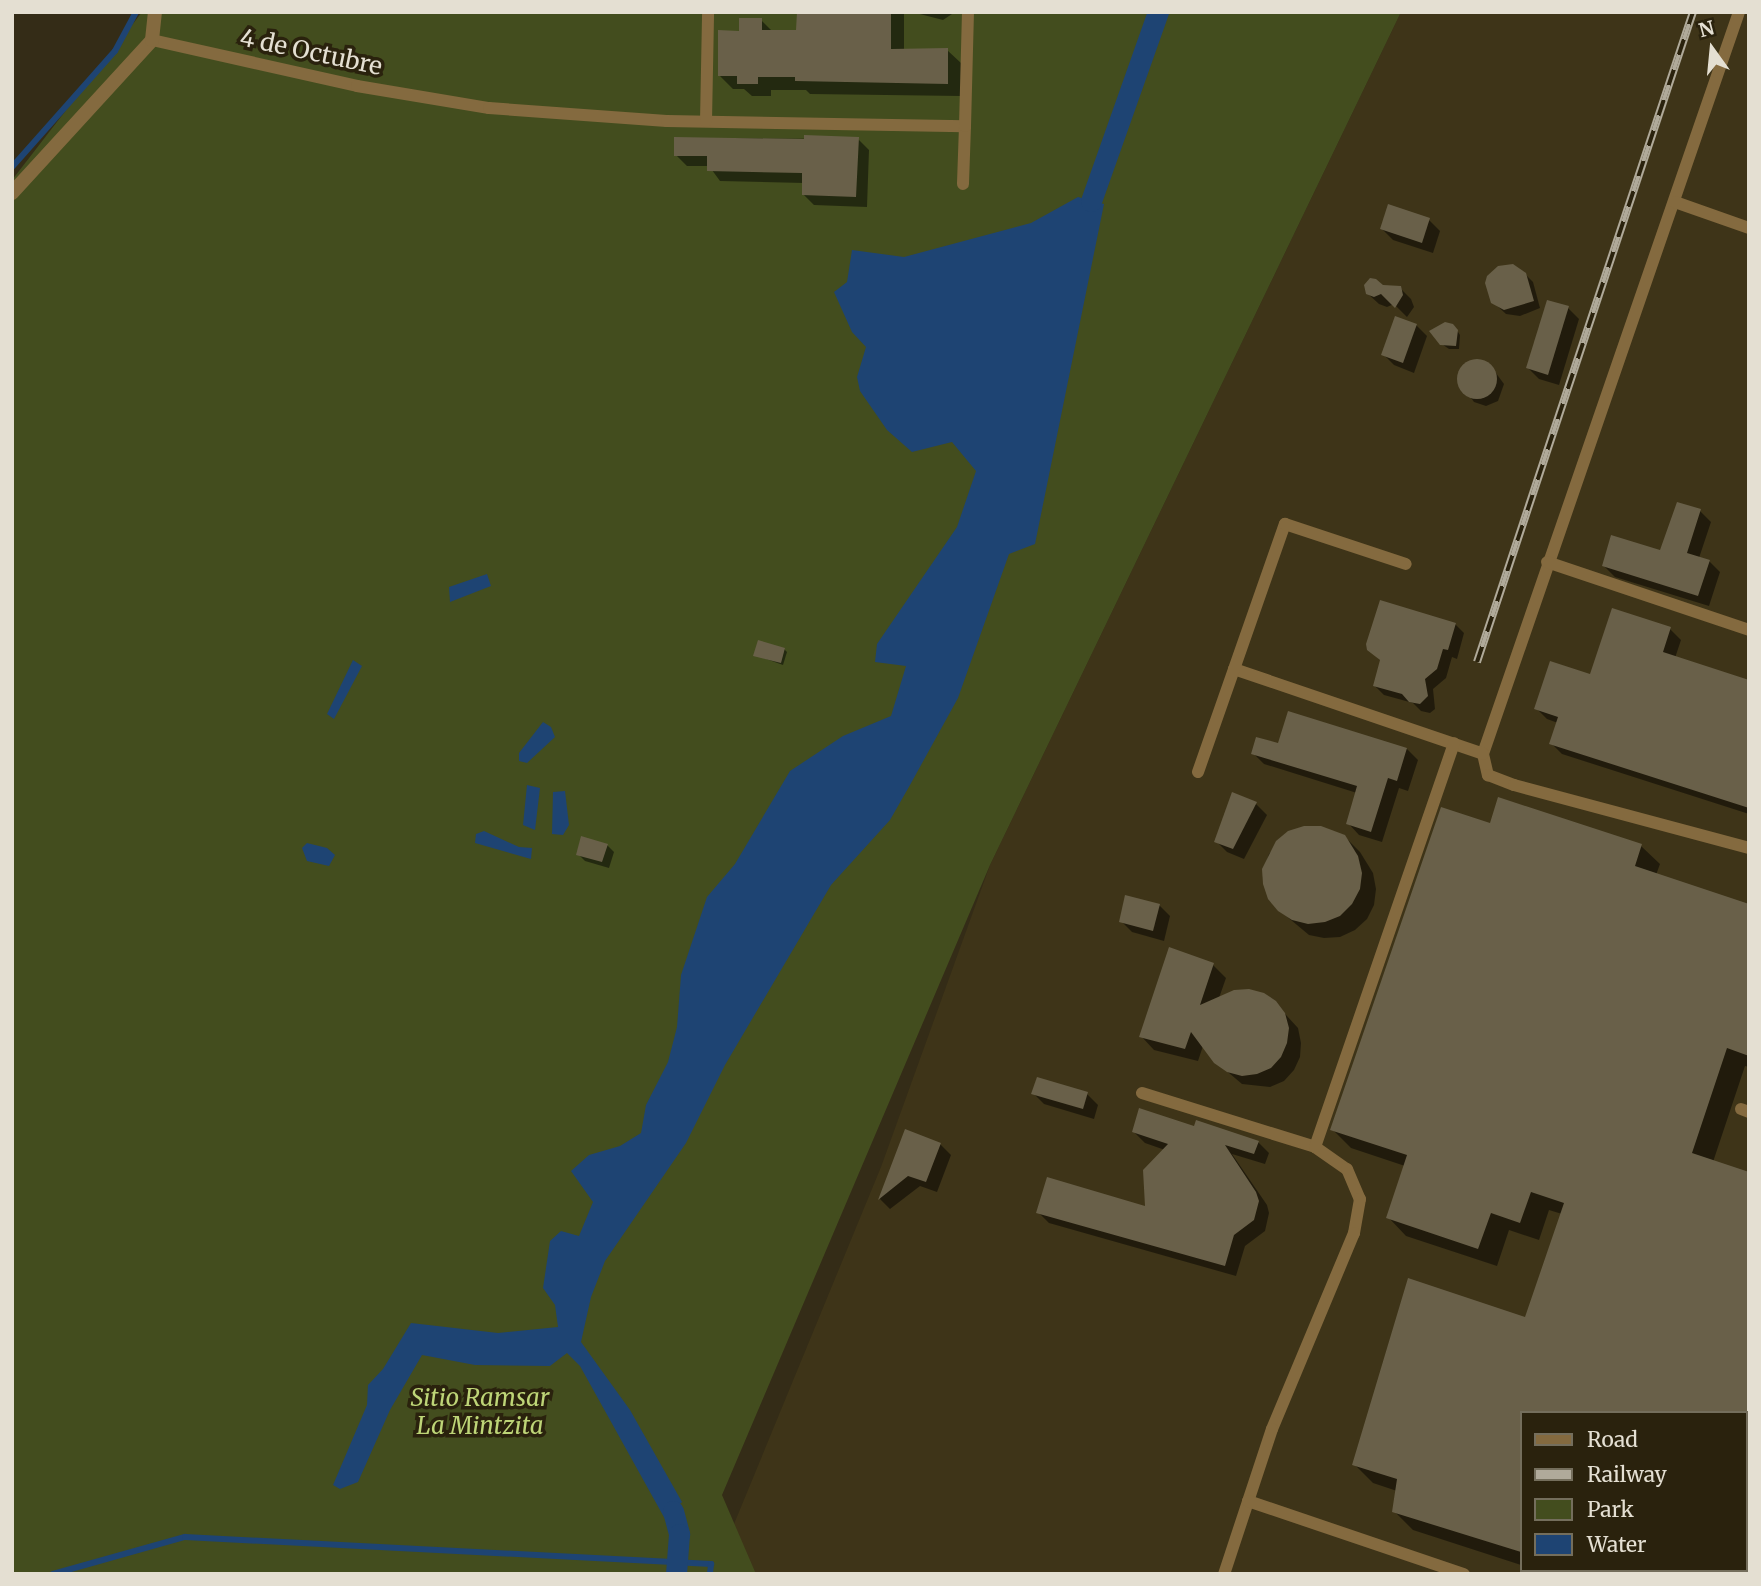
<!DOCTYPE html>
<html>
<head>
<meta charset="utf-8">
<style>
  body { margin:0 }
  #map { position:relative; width:1761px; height:1586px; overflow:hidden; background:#342c17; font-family:Merriweather,serif }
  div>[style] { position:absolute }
  .built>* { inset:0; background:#3e3418 }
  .green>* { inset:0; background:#434d1e }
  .water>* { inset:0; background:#1e4473 }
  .shadow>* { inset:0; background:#0007 }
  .stream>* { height:6px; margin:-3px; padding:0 3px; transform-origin:3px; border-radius:3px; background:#1e4473 }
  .canal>* { height:21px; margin:-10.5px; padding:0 10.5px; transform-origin:10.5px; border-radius:10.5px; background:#1e4473 }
  .building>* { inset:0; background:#696049 }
  .round { border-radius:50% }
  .lane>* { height:12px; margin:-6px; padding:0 6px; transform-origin:6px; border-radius:6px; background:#846a3f }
  .street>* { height:14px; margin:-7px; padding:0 7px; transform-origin:7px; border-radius:7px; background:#846a3f }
  .rail>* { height:8px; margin-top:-4px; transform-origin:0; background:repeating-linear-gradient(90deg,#2a220d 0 16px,#b0aa9a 0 32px); box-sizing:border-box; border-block:2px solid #b0aa9a }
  span { translate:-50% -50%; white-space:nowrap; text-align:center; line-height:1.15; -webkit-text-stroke:7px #2a220d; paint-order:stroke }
  .street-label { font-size:24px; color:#e4dfd2 }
  .park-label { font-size:24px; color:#bed577; font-style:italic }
  .frame { position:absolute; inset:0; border:14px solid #e4dfd2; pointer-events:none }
  .legend { position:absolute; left:1520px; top:1411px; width:228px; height:161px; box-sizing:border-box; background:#2a220d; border:2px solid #746e5c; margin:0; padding:9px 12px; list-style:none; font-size:21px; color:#e4dfd2 }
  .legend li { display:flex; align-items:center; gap:14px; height:35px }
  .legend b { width:35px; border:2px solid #746e5c }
  .north { position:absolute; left:1677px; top:14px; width:70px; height:70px; -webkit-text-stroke:5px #2a220d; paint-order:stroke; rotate:345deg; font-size:19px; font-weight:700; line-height:28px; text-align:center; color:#e4dfd2 }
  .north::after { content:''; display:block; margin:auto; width:24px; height:32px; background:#e4dfd2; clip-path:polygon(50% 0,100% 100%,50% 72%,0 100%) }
</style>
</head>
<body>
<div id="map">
  <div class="built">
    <div style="clip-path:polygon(evenodd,1401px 12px,1749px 12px,1749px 1574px,742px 1574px,727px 1541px,881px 1167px,990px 865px,1401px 12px,1521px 1413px,1745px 1413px,1745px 1570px,1521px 1570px,1521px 1413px)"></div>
  </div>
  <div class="green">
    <div style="clip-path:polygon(142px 12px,1401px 12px,990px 865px,722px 1495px,756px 1574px,12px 1574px,12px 180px)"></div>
  </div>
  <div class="water">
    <div style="clip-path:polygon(1078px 197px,1104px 204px,1035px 544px,1009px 554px,958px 698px,910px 785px,890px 820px,831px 885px,725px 1065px,686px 1143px,605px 1261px,591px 1297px,581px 1342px,630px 1410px,682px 1502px,665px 1519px,580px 1366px,567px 1353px,550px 1366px,475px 1365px,422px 1355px,390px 1410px,358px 1482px,340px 1489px,333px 1485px,367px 1405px,368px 1385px,383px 1369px,411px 1323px,498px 1333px,558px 1327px,555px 1305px,543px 1288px,550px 1241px,561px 1231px,579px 1236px,593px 1202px,571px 1171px,589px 1155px,620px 1146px,641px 1133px,646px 1105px,668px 1062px,677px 1027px,681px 975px,707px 897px,735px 864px,790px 771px,843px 736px,891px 716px,906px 666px,875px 662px,877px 644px,957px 527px,976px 471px,952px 442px,912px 452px,887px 430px,860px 391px,857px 377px,866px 347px,852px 332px,834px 292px,847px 282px,852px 250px,904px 257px,1031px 223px)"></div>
    <div style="clip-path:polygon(487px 574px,491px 586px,450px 602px,449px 587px)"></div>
    <div style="clip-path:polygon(353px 660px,362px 666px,334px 719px,327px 714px)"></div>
    <div style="clip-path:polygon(543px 722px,551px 727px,555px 737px,527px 763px,519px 761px,519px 753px)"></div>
    <div style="clip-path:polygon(527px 785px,540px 788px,535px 830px,523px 825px)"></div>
    <div style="clip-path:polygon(565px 791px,569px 825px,563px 835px,552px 834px,553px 792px)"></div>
    <div style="clip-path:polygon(484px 831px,519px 847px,532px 848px,531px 859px,475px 843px,476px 834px)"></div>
    <div style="clip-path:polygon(307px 843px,327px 848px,335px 855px,329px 866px,307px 861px,302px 848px)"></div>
  </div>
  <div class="shadow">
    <div style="clip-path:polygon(798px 12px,904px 12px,904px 51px,947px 50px,961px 63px,961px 96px,810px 94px,806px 90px,771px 90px,771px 96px,752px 96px,744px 89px,733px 89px,720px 76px,740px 32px,761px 20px,773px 32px,798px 31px)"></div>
    <div style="clip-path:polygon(912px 12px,955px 12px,943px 20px)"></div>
    <div style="clip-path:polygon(676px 138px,858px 139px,869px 150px,867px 207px,814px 205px,803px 194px,804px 183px,720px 181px,709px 166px,687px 166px,676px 155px)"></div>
    <div style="clip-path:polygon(1429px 220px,1440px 231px,1433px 253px,1393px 240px,1382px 229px)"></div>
    <div style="clip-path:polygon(1525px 274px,1533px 282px,1540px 308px,1520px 316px,1506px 314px,1493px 302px)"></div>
    <div style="clip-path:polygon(1382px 286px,1400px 288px,1411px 299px,1414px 307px,1407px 317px,1394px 304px,1387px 307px,1379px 304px,1367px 293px)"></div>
    <div style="clip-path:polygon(1568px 308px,1579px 319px,1559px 385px,1539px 379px,1528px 368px)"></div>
    <div style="clip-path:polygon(1416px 325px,1427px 336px,1414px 373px,1394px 365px,1383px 354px)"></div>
    <div style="clip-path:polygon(1456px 329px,1460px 335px,1459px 349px,1449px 349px,1439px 342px)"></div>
    <div style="clip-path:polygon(1478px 361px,1490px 365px,1504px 384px,1498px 401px,1486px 406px,1474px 402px,1458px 380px,1465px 363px)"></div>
    <div style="clip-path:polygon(1700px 511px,1711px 522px,1699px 558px,1709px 561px,1720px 572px,1709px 606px,1615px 577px,1604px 566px,1661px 552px)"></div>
    <div style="clip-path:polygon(1455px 624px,1464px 633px,1457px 659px,1452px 657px,1446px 678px,1433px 689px,1435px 709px,1430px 713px,1421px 711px,1413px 703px,1384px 695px,1375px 686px,1381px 661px,1369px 649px)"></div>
    <div style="clip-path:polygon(1670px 629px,1681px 640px,1675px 658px,1749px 682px,1749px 814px,1562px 754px,1551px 743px,1558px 723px,1547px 719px,1536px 708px)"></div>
    <div style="clip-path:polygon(784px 649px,787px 652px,783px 665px,755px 655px)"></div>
    <div style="clip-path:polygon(1279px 745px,1407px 749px,1418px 760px,1408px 791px,1399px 788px,1382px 842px,1359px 835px,1348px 823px,1357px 793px,1264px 764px,1253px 753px)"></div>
    <div style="clip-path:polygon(1256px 804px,1267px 815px,1244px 859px,1227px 852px,1216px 841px)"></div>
    <div style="clip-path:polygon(1491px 826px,1641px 846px,1660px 864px,1656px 875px,1749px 906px,1749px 1067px,1745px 1066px,1713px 1162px,1749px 1174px,1749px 1574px,1547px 1574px,1537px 1570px,1745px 1570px,1745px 1413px,1521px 1413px,1521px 1565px,1413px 1530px,1394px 1511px,1397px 1491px,1373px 1483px,1354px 1464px,1527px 1319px,1562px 1214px,1549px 1210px,1539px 1240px,1509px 1230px,1497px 1266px,1406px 1236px,1388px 1217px,1405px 1166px,1351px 1148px,1332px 1129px)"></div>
    <div style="clip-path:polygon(1289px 833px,1344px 836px,1360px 852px,1373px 873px,1376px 889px,1374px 905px,1367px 919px,1355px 930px,1340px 937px,1324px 938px,1309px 935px,1279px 910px,1264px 869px,1269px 854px)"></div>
    <div style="clip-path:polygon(607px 845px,614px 852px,609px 868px,585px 861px,578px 854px)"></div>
    <div style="clip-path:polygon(1159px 905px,1170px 916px,1164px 941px,1132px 932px,1121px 921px)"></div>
    <div style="clip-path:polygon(1213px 965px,1226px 978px,1219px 998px,1275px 1003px,1298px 1028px,1301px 1043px,1300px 1057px,1294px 1070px,1284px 1081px,1270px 1087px,1242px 1084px,1216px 1062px,1203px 1046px,1198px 1061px,1154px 1050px,1141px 1036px)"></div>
    <div style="clip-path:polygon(1033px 1093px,1087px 1094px,1098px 1105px,1094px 1119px,1044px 1104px)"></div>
    <div style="clip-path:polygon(1195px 1128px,1258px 1142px,1269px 1153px,1265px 1164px,1232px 1154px,1267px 1205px,1269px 1213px,1265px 1231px,1245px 1246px,1236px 1276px,1049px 1223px,1038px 1212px,1147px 1208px,1165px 1150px,1145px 1143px,1134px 1132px)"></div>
    <div style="clip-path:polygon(906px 1131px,940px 1144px,951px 1155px,937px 1192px,920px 1186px,890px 1209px,880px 1199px)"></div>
  </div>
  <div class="stream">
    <div style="left:12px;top:167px;width:155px;rotate:-48.4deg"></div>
    <div style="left:115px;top:51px;width:44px;rotate:-61.7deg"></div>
    <div style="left:53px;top:1574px;width:137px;rotate:-15.7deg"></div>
    <div style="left:185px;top:1537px;width:527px;rotate:2.94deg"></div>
    <div style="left:711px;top:1564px;width:10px;rotate:96deg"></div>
  </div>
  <div class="canal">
    <div style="left:1091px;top:201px;width:201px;rotate:-70.5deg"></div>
    <div style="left:673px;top:1511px;width:24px;rotate:75deg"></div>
    <div style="left:679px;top:1534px;width:40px;rotate:94.3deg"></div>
  </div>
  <div class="building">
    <div style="clip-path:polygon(797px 12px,891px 12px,891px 49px,948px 48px,948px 84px,795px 81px,795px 77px,758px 77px,758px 84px,737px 84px,737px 76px,718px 76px,718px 30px,739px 31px,739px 18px,762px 18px,762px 30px,796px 30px)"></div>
    <div style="clip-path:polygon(804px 135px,859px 137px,856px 197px,802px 195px,802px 173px,707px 171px,707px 156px,674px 156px,674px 137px,804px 139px)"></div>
    <div style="clip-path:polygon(1388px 204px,1430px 218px,1422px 243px,1380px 229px)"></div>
    <div style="clip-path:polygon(1513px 264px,1526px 273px,1534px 301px,1504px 310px,1491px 303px,1485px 283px,1487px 276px,1498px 266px)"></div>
    <div style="clip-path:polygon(1370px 278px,1376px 279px,1383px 285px,1401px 286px,1403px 295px,1395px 308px,1381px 294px,1374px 297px,1366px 294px,1364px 285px)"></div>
    <div style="clip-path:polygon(1547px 300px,1569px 306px,1548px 375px,1526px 368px)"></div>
    <div style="clip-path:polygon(1395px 316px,1417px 324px,1403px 363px,1381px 355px)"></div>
    <div style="clip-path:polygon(1445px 322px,1453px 324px,1458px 330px,1456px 346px,1440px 345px,1429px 331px)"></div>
    <div class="round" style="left:1457px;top:359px;width:40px;height:40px"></div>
    <div style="clip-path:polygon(1677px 502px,1701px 509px,1687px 553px,1710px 560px,1698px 596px,1602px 566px,1611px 535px,1660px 550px)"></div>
    <div style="clip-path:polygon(1380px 600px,1456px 623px,1448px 650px,1443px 649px,1437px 669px,1425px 679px,1428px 696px,1420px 704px,1409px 702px,1402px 694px,1373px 686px,1380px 660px,1367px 650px,1366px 644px)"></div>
    <div style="clip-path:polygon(1612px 608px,1671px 627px,1663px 652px,1749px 680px,1749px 808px,1549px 744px,1558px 717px,1534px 709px,1550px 661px,1590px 674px)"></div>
    <div style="clip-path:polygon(758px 640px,785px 648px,781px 663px,753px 656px)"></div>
    <div style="clip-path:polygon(1288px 711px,1407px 748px,1397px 781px,1388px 778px,1371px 832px,1346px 824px,1357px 786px,1251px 754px,1256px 737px,1278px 743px)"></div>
    <div style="clip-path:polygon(1232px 792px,1257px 802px,1233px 849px,1214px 842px)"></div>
    <div style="clip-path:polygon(1498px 797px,1642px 844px,1635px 866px,1749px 904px,1749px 1056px,1727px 1048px,1692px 1153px,1749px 1172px,1749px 1413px,1521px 1413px,1521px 1552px,1392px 1512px,1397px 1479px,1352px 1465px,1408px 1278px,1525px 1317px,1564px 1203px,1531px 1192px,1520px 1223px,1491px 1213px,1478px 1249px,1386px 1218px,1407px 1155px,1330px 1130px,1441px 807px,1490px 823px)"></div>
    <div style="clip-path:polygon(1304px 826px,1321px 826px,1345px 835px,1358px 856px,1362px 873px,1360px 889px,1352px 904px,1340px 916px,1325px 922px,1308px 924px,1292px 920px,1278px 911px,1268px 899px,1263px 884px,1262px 869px,1276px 841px,1288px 831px)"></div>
    <div style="clip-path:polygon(581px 836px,608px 844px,602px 862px,576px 855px)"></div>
    <div style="clip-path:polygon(1125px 895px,1160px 904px,1153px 931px,1119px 922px)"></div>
    <div style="clip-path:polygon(1169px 947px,1214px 963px,1200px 1005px,1234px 990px,1249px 989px,1264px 993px,1276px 1001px,1285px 1013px,1289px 1028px,1287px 1043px,1281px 1057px,1271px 1068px,1257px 1074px,1242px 1076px,1227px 1072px,1214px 1063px,1191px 1032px,1185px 1049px,1139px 1037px)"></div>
    <div style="clip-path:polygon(1037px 1077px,1088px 1092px,1083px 1109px,1031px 1094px)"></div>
    <div style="clip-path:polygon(1139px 1108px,1194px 1126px,1196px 1120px,1259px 1141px,1254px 1154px,1225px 1145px,1256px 1192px,1259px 1201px,1254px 1220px,1234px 1235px,1225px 1266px,1036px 1213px,1047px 1177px,1145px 1206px,1143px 1170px,1168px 1144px,1132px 1132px)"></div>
    <div style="clip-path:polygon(905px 1129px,941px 1143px,926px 1182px,908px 1176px,878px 1200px)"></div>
  </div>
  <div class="lane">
    <div style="left:1739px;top:12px;width:785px;rotate:109.04deg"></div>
    <div style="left:1483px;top:754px;width:22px;rotate:77deg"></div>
    <div style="left:1488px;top:775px;width:28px;rotate:21deg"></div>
    <div style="left:1514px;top:785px;width:243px;rotate:15deg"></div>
    <div style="left:152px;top:40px;width:210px;rotate:12.6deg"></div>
    <div style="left:357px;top:86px;width:134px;rotate:9.5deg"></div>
    <div style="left:489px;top:108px;width:178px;rotate:4.2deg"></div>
    <div style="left:667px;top:121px;width:298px;rotate:1deg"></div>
    <div style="left:965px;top:126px;width:58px;rotate:92deg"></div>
    <div style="left:706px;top:121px;width:109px;rotate:-88.9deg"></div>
    <div style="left:965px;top:126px;width:114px;rotate:-88.5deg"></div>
    <div style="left:1675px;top:202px;width:78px;rotate:19.4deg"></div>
    <div style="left:1547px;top:562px;width:213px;rotate:18.6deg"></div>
    <div style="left:1234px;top:669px;width:263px;rotate:18.8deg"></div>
    <div style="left:1198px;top:772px;width:263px;rotate:-70.7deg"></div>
    <div style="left:1285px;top:524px;width:127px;rotate:18.3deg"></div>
    <div style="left:1142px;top:1093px;width:181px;rotate:17.3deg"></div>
    <div style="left:1315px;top:1147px;width:39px;rotate:35deg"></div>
    <div style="left:1347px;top:1169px;width:33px;rotate:67deg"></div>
    <div style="left:1360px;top:1199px;width:35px;rotate:100deg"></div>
    <div style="left:1354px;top:1233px;width:212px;rotate:112.7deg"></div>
    <div style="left:1272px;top:1429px;width:153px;rotate:108.3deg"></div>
    <div style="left:1741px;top:1109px;width:9px;rotate:21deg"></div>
    <div style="left:1315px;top:1147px;width:427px;rotate:-71deg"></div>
    <div style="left:1248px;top:1501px;width:228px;rotate:18.7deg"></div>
  </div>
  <div class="street">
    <div style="left:12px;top:193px;width:207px;rotate:-47.5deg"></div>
    <div style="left:152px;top:40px;width:28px;rotate:-84deg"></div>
  </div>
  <div class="rail">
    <div style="left:1477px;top:662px;width:685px;rotate:-71.62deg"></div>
  </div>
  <div class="street-label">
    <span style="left:311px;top:52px;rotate:12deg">4 de Octubre</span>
  </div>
  <div class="park-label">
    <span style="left:480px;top:1412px">Sitio Ramsar<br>La Mintzita</span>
  </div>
  <div class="frame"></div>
  <ul class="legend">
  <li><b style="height:9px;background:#846a3f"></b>Road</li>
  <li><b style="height:9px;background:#b0aa9a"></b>Railway</li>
  <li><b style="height:19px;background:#434d1e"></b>Park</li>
  <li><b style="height:19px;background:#1e4473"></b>Water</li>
  </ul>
  <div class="north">N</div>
</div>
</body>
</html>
